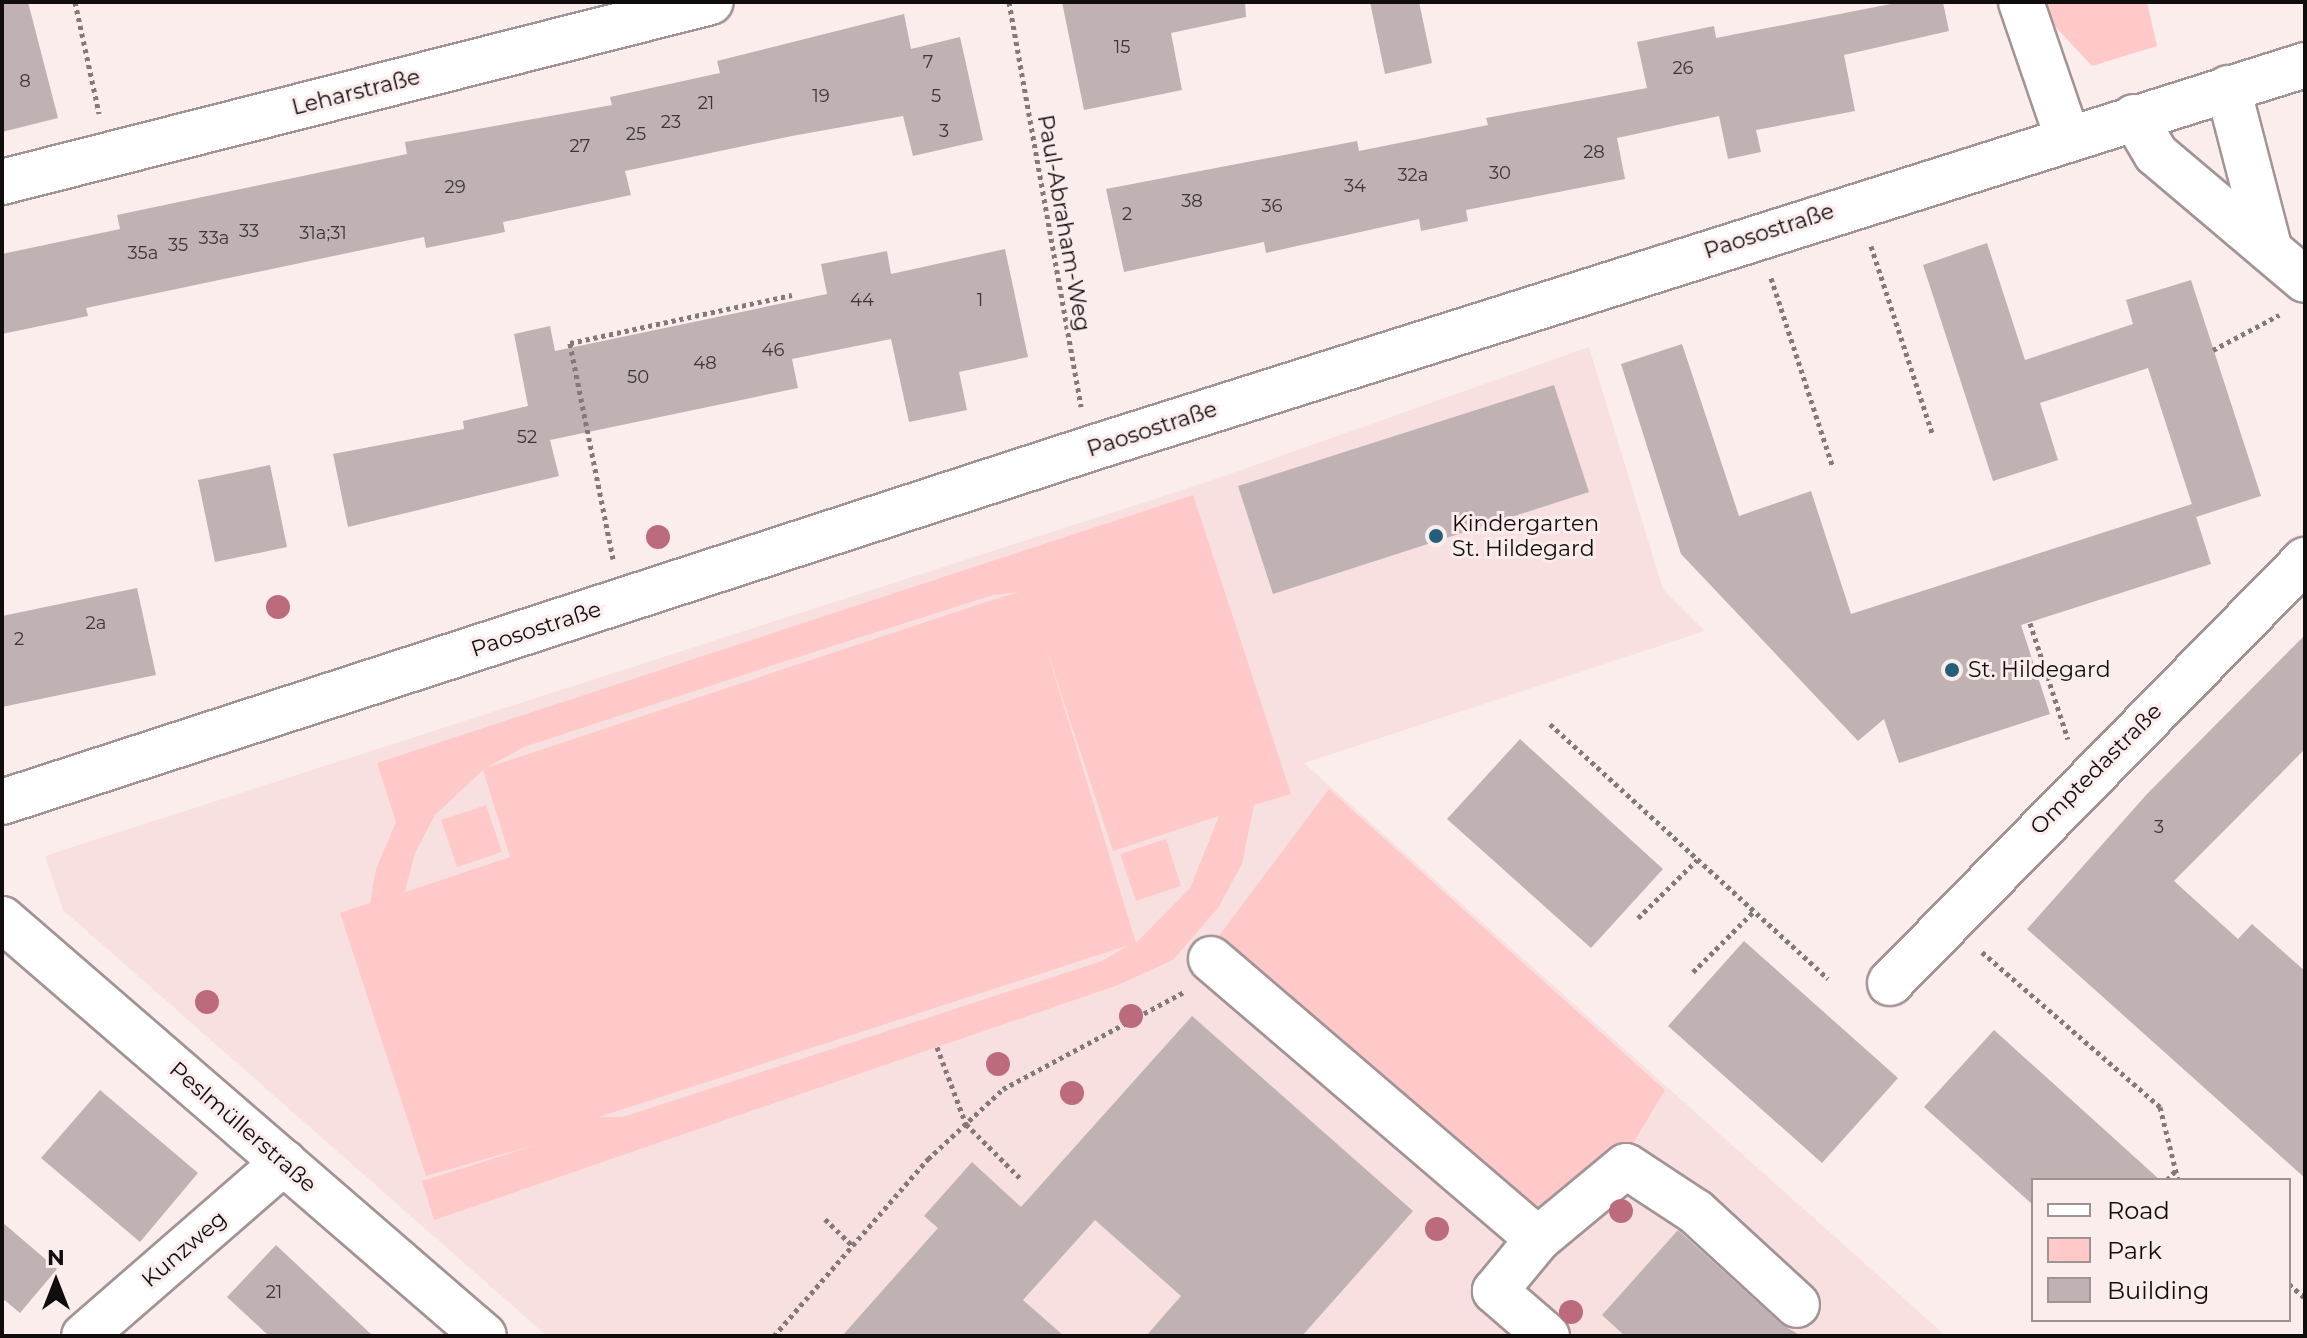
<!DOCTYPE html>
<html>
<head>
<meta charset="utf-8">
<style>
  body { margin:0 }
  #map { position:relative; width:2307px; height:1338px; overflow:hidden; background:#fceded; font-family:Montserrat,sans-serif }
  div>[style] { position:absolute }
  .built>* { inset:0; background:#f8e0e0 }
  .green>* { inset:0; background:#fec9c8 }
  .building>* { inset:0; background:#c0b2b2 }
  .path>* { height:5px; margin-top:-2.5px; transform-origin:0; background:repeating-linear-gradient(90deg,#837979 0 4px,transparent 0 8px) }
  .roads { filter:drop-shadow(2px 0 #a29494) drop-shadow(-2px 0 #a29494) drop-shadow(0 2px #a29494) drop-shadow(0 -2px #a29494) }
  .minor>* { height:44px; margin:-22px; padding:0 22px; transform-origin:22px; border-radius:22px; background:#fff }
  .trees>* { width:24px; height:24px; margin:-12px; border-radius:50%; background:#bb6b7c }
  .dots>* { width:22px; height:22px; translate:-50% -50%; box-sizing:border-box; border:4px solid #fceded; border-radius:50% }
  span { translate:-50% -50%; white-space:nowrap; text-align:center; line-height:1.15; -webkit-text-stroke:6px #fceded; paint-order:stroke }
  .number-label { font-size:18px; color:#3e3636 }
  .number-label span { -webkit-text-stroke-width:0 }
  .street-label { font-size:22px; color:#120d0d }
  .poi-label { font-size:22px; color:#120d0d }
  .left { translate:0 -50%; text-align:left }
  .frame { position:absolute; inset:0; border:4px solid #120d0d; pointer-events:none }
  .legend { position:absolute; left:2031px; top:1178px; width:260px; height:144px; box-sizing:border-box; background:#fceded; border:2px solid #9e9393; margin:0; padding:10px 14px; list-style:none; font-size:24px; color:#120d0d }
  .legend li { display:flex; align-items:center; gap:16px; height:40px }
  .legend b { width:40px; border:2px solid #9e9393 }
  .north { position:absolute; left:16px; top:1242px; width:80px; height:80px; -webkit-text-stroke:6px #fceded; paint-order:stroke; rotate:0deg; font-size:22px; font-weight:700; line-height:32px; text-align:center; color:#120d0d }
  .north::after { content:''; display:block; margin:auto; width:28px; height:36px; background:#120d0d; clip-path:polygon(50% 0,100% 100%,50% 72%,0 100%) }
</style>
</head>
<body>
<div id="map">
  <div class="built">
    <div style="clip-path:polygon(1589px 347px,1663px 589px,1705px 631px,1304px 763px,1946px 1336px,547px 1336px,63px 910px,45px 856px,1207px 482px)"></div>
  </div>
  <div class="green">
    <div style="clip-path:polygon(2044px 2px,2147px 2px,2157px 46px,2092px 66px,2049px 20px)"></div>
    <div style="clip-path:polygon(evenodd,1193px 495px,1291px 794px,1254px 805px,1242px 864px,1218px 908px,1173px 960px,1118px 985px,434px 1220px,422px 1181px,542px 1143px,426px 1176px,340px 913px,370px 903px,376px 869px,396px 822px,377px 763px,1193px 495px,1020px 592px,992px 600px,486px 768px,524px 747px,792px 659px,993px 595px,1020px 592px,1193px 495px,1044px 641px,1113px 851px,1219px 816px,1190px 888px,1136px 943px,1044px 641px,1193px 495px,483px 770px,510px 857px,405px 892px,415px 853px,435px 815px,483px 770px,1193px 495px,1129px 945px,1102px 961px,623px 1117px,599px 1117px,1129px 945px)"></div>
    <div style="clip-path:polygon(1329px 789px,1665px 1090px,1628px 1152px,1528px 1217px,1232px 962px,1218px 937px)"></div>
    <div style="clip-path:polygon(486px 805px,502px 852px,457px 867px,441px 820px)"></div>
    <div style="clip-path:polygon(1166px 839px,1181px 886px,1136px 901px,1120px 854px)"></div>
  </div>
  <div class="building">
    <div style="clip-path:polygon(2px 2px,28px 2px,58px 118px,2px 132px)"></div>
    <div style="clip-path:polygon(1062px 2px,1245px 2px,1246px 17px,1171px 33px,1182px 90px,1084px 110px)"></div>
    <div style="clip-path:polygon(1370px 2px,1419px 2px,1432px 63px,1385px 74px)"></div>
    <div style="clip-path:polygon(1901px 2px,1943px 2px,1949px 31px,1844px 55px,1855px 111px,1756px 130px,1761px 152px,1728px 159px,1719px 116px,1617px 138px,1625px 179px,1466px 210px,1468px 221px,1421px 231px,1419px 219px,1266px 253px,1264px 242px,1124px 272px,1106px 189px,1357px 141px,1359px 151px,1488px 125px,1486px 118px,1647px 88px,1637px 42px,1714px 26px,1716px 38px)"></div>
    <div style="clip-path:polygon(904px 14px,911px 49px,960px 37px,983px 140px,913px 156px,903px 116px,792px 136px,625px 171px,631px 195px,503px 222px,505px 232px,426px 248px,424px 237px,86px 308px,88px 316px,2px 334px,2px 254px,120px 229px,117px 215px,407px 154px,405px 142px,612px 105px,610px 97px,720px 73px,717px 61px)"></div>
    <div style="clip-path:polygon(1987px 243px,2025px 360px,2133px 324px,2126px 300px,2191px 280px,2261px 496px,2196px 517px,2148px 368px,2040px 403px,2058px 460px,1993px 481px,1923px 265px)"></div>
    <div style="clip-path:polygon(1005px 249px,1028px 357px,959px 372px,967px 410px,909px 422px,891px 339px,792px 359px,798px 388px,550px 440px,559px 476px,348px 527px,333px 454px,464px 429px,463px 421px,528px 406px,514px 334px,550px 326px,555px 351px,827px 294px,821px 264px,887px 251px,891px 274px)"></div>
    <div style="clip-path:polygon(1682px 344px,1739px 516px,1811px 491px,1851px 614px,2192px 504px,2211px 564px,2021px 625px,2050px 714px,1899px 763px,1884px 719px,1858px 741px,1681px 554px,1621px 364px)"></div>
    <div style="clip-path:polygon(1554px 385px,1589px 492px,1273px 594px,1238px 486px)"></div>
    <div style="clip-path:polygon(270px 465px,287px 547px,215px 562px,198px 480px)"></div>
    <div style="clip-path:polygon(137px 588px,156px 675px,2px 707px,2px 616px)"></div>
    <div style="clip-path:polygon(2305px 635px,2305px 749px,2174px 881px,2238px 939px,2252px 924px,2305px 971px,2305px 1178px,2027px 929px,2147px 794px)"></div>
    <div style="clip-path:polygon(1520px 739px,1663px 869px,1591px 948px,1447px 819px)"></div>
    <div style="clip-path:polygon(1744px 941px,1898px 1078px,1822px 1163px,1668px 1026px)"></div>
    <div style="clip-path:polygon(1192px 1016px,1413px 1211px,1302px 1336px,1146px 1336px,1181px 1296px,1095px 1220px,1023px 1300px,1064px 1336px,842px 1336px,938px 1228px,924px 1216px,972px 1162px,1021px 1207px)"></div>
    <div style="clip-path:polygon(1994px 1030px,2160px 1180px,2033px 1180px,2033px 1205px,1924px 1107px)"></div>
    <div style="clip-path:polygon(100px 1090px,198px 1173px,140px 1242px,41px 1158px)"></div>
    <div style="clip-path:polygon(2px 1222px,57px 1269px,20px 1313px,2px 1298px)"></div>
    <div style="clip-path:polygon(1678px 1230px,1780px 1323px,1801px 1336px,1625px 1336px,1602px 1315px)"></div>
    <div style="clip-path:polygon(276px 1245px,373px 1336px,269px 1336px,227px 1297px)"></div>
  </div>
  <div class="path">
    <div style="left:75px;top:2px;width:114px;rotate:77.8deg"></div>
    <div style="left:1009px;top:2px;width:411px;rotate:79.9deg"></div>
    <div style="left:1871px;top:246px;width:197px;rotate:71.9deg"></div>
    <div style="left:1771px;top:278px;width:197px;rotate:71.9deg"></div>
    <div style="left:2213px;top:350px;width:75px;rotate:-27.9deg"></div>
    <div style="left:613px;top:559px;width:220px;rotate:-101.3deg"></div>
    <div style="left:570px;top:343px;width:227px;rotate:-12.2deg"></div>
    <div style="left:2030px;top:623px;width:122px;rotate:71.9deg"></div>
    <div style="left:1550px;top:724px;width:377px;rotate:42.5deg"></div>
    <div style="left:1638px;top:918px;width:83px;rotate:-44.5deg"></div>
    <div style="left:1982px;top:952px;width:236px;rotate:41deg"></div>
    <div style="left:2160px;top:1107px;width:75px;rotate:76.1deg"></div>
    <div style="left:1693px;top:972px;width:86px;rotate:-45deg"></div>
    <div style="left:937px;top:1047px;width:82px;rotate:69.4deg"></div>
    <div style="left:966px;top:1124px;width:76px;rotate:45deg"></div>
    <div style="left:2167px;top:1180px;width:13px;rotate:-48deg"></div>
    <div style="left:825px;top:1219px;width:39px;rotate:44deg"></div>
    <div style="left:2289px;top:1284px;width:21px;rotate:41deg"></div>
    <div style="left:774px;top:1336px;width:235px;rotate:-49deg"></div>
    <div style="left:928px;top:1159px;width:103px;rotate:-43deg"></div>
    <div style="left:1003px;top:1089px;width:205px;rotate:-28.2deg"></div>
  </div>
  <div class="roads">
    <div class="minor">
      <div style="left:2021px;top:2px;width:142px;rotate:71.1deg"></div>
      <div style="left:2228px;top:88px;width:167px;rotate:75.5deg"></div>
      <div style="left:2134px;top:117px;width:43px;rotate:59.3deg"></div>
      <div style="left:2156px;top:154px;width:195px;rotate:40.2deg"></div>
      <div style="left:2px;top:182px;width:731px;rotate:-14.25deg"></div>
      <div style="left:2px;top:802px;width:1146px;rotate:-17.99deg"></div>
      <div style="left:1092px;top:448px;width:1272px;rotate:-17.52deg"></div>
      <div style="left:2px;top:919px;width:637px;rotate:40.86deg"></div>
      <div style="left:1211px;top:959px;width:430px;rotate:40.6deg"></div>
      <div style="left:1890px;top:983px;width:593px;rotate:-45.55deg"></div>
      <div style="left:84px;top:1336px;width:265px;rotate:-41deg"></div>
      <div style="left:1547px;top:1336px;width:69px;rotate:-139.1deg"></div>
      <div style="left:1495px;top:1291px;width:67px;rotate:-50.4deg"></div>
      <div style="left:1538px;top:1239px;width:114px;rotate:-39.7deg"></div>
      <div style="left:1626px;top:1166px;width:84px;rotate:33.3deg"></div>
      <div style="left:1696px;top:1212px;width:137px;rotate:42.6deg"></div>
    </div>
  </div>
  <div class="trees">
    <div style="left:658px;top:537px"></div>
    <div style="left:278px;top:607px"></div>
    <div style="left:207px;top:1002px"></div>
    <div style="left:1131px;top:1016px"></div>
    <div style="left:998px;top:1064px"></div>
    <div style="left:1072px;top:1093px"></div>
    <div style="left:1621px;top:1211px"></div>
    <div style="left:1437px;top:1229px"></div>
    <div style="left:1571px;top:1312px"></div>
  </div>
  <div class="dots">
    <div style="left:1436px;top:536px;background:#245f77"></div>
    <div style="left:1952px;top:670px;background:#245f77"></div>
  </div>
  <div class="number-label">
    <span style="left:1122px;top:47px">15</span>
    <span style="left:928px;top:62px">7</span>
    <span style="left:1683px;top:68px">26</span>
    <span style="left:25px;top:81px">8</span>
    <span style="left:821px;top:96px">19</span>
    <span style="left:936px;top:96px">5</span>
    <span style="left:706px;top:103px">21</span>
    <span style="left:671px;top:122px">23</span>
    <span style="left:944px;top:131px">3</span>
    <span style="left:636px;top:134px">25</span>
    <span style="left:580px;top:146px">27</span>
    <span style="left:1594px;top:152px">28</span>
    <span style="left:1500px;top:173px">30</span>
    <span style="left:1413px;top:175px">32a</span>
    <span style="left:1355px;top:186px">34</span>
    <span style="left:455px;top:187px">29</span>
    <span style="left:1192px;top:201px">38</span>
    <span style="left:1272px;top:206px">36</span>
    <span style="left:1127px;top:214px">2</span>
    <span style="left:249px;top:231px">33</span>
    <span style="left:323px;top:233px">31a;31</span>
    <span style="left:214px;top:238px">33a</span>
    <span style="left:178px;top:245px">35</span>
    <span style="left:143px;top:253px">35a</span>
    <span style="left:862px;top:300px">44</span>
    <span style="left:980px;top:300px">1</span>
    <span style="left:773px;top:350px">46</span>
    <span style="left:705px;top:363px">48</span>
    <span style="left:638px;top:377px">50</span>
    <span style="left:527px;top:437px">52</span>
    <span style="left:96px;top:623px">2a</span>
    <span style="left:19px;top:639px">2</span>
    <span style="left:2159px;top:827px">3</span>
    <span style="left:274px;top:1292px">21</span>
  </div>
  <div class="street-label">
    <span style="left:356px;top:92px;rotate:-14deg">Leharstraße</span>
    <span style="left:1064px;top:223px;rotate:80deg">Paul-Abraham-Weg</span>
    <span style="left:1769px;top:231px;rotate:-18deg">Paosostraße</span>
    <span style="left:1152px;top:429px;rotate:-18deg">Paosostraße</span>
    <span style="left:536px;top:629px;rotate:-18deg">Paosostraße</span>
    <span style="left:2096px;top:769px;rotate:-45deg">Omptedastraße</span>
    <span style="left:243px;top:1127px;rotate:41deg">Peslmüllerstraße</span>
    <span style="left:184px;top:1249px;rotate:-41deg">Kunzweg</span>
  </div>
  <div class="poi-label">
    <span class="left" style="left:1452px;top:536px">Kindergarten<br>St. Hildegard</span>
    <span class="left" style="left:1968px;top:670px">St. Hildegard</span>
  </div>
  <div class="frame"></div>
  <ul class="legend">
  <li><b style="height:10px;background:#fff"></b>Road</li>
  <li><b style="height:22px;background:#fec9c8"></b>Park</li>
  <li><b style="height:22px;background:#c0b2b2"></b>Building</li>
  </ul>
  <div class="north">N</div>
</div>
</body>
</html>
